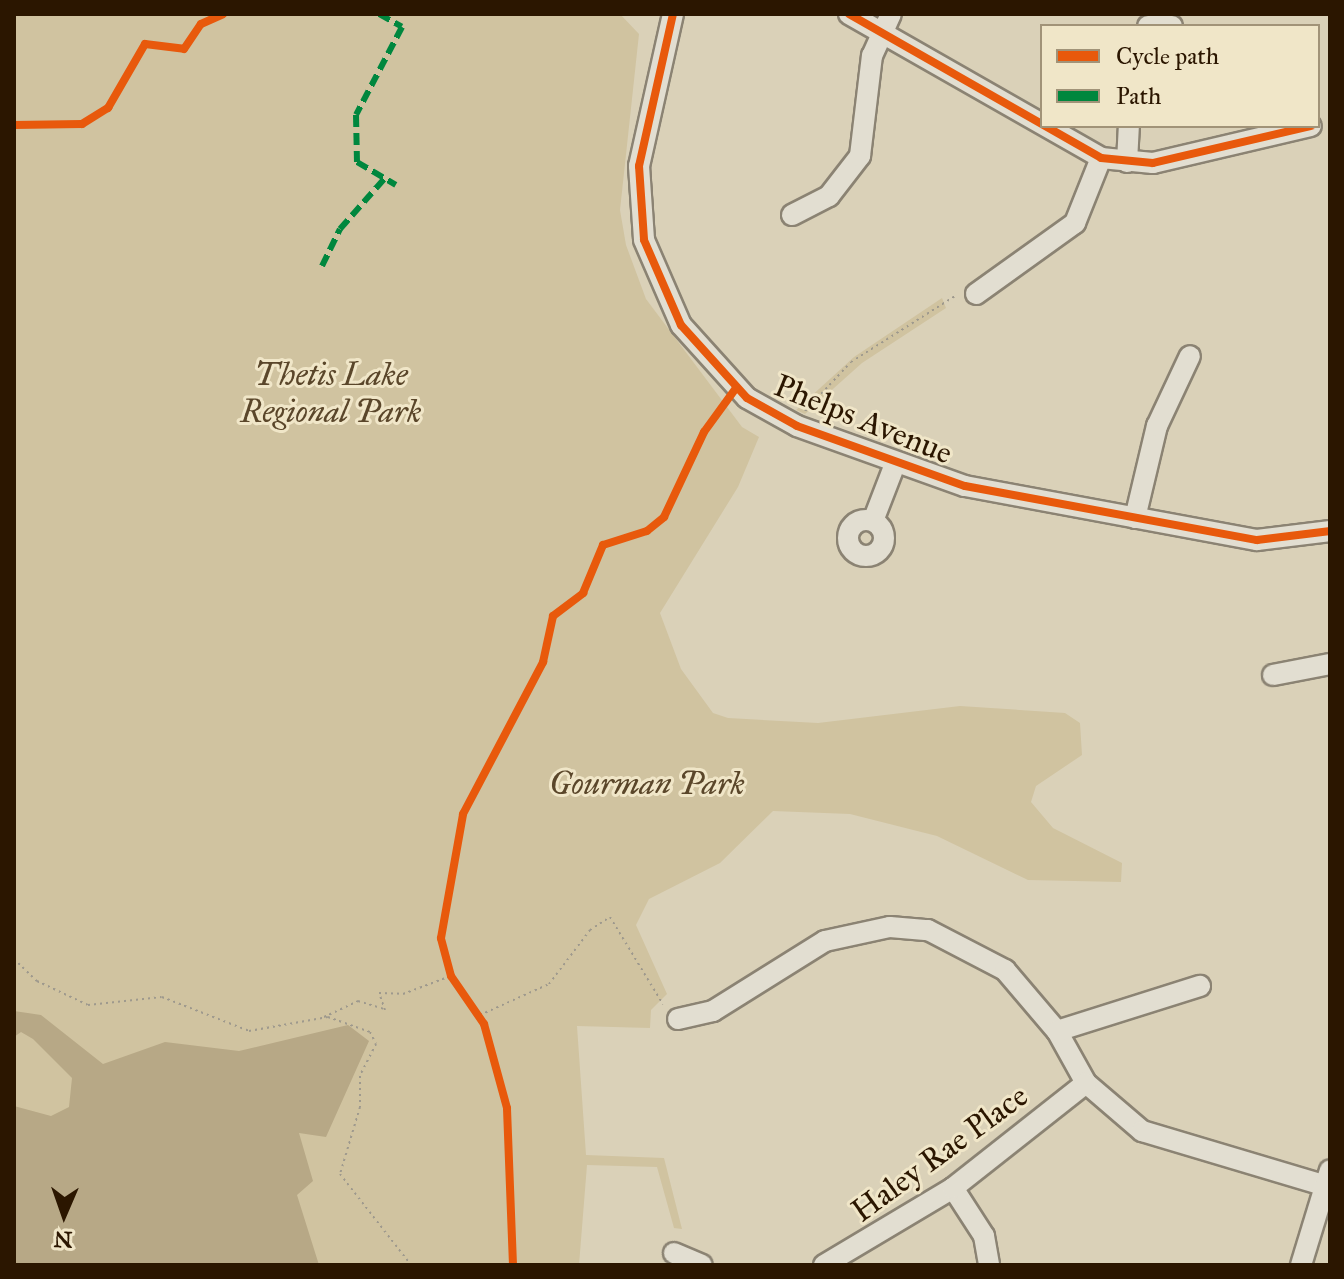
<!DOCTYPE html>
<html>
<head>
<meta charset="utf-8">
<style>
  body { margin:0 }
  #map { position:relative; width:1344px; height:1279px; overflow:hidden; background:#dad1b8; font-family:"IM FELL Great Primer",serif }
  div>[style] { position:absolute }
  .green>* { inset:0; background:#d0c3a0 }
  .water>* { inset:0; background:#b7a886 }
  .path>* { height:2px; margin-top:-1px; transform-origin:0; background:repeating-linear-gradient(90deg,#9e998d 0 2px,transparent 0 6px) }
  .roads { filter:drop-shadow(2px 0 #8b8373) drop-shadow(-2px 0 #8b8373) drop-shadow(0 2px #8b8373) drop-shadow(0 -2px #8b8373) }
  .minor>* { height:20px; margin:-10px; padding:0 10px; transform-origin:10px; border-radius:10px; background:#e2ded1 }
  .minor>.ring { margin:-10px; padding:0; box-sizing:content-box; background:none; border:20px solid #e2ded1; border-radius:50% }
  .quiet>* { height:6px; margin-top:-3px; transform-origin:0; background:repeating-linear-gradient(90deg,#00873e 0 12px,transparent 0 18px) }
  .cycleway>* { height:8px; margin:-4px; padding:0 4px; transform-origin:4px; border-radius:4px; background:#e8590c }
  span { translate:-50% -50%; white-space:nowrap; text-align:center; line-height:1.15; -webkit-text-stroke:6px #f0e6c8; paint-order:stroke }
  .park-label { font-size:32px; color:#5a462a; font-style:italic }
  .street-label { font-size:32px; color:#2b1600 }
  .frame { position:absolute; inset:0; border:16px solid #2b1600; pointer-events:none }
  .legend { position:absolute; left:1040px; top:24px; width:280px; height:104px; box-sizing:border-box; background:#f0e6c8; border:2px solid #a19378; margin:0; padding:10px 14px; list-style:none; font-size:24px; color:#2b1600 }
  .legend li { display:flex; align-items:center; gap:16px; height:40px }
  .legend b { width:40px; border:2px solid #a19378 }
  .north { position:absolute; left:24px; top:1175px; width:80px; height:80px; -webkit-text-stroke:6px #f0e6c8; paint-order:stroke; rotate:182deg; font-size:22px; font-weight:700; line-height:32px; text-align:center; color:#2b1600 }
  .north::after { content:''; display:block; margin:auto; width:28px; height:36px; background:#2b1600; clip-path:polygon(50% 0,100% 100%,50% 72%,0 100%) }
</style>
</head>
<body>
<div id="map">
  <div class="green">
    <div style="clip-path:polygon(14px 14px,620px 14px,639px 34px,620px 210px,626px 245px,646px 299px,742px 427px,759px 437px,738px 487px,660px 613px,681px 669px,713px 713px,728px 718px,818px 723px,960px 706px,1065px 713px,1080px 723px,1082px 755px,1036px 786px,1031px 802px,1053px 828px,1122px 863px,1121px 882px,1028px 880px,937px 836px,850px 814px,773px 811px,720px 863px,649px 899px,636px 925px,667px 994px,651px 1010px,650px 1028px,577px 1026px,586px 1155px,664px 1158px,682px 1229px,674px 1228px,657px 1167px,587px 1165px,579px 1265px,14px 1265px)"></div>
    <div style="clip-path:polygon(942px 298px,946px 308px,862px 363px,805px 414px,796px 410px,854px 357px)"></div>
  </div>
  <div class="water">
    <div style="clip-path:polygon(14px 1011px,41px 1015px,103px 1064px,165px 1042px,239px 1051px,348px 1025px,369px 1041px,326px 1137px,299px 1133px,313px 1181px,297px 1195px,319px 1265px,14px 1265px,14px 1106px,51px 1116px,69px 1107px,72px 1078px,33px 1039px,21px 1032px,14px 1037px)"></div>
  </div>
  <div class="path">
    <div style="left:805px;top:411px;width:67px;rotate:-46.8deg"></div>
    <div style="left:851px;top:362px;width:123px;rotate:-32.4deg"></div>
    <div style="left:14px;top:959px;width:32px;rotate:44deg"></div>
    <div style="left:37px;top:981px;width:56px;rotate:25.2deg"></div>
    <div style="left:88px;top:1005px;width:74px;rotate:-6.2deg"></div>
    <div style="left:162px;top:997px;width:93px;rotate:21.3deg"></div>
    <div style="left:249px;top:1031px;width:80px;rotate:-10deg"></div>
    <div style="left:328px;top:1017px;width:45px;rotate:19.7deg"></div>
    <div style="left:370px;top:1032px;width:13px;rotate:63deg"></div>
    <div style="left:376px;top:1044px;width:36px;rotate:117deg"></div>
    <div style="left:360px;top:1076px;width:31px;rotate:90deg"></div>
    <div style="left:360px;top:1107px;width:70px;rotate:106.6deg"></div>
    <div style="left:340px;top:1174px;width:115px;rotate:52deg"></div>
    <div style="left:385px;top:1010px;width:18px;rotate:-109deg"></div>
    <div style="left:379px;top:993px;width:24px;rotate:2deg"></div>
    <div style="left:403px;top:994px;width:51px;rotate:-20.6deg"></div>
    <div style="left:480px;top:1015px;width:76px;rotate:-24.2deg"></div>
    <div style="left:549px;top:984px;width:68px;rotate:-52.8deg"></div>
    <div style="left:590px;top:930px;width:24px;rotate:-33deg"></div>
    <div style="left:610px;top:917px;width:102px;rotate:58.7deg"></div>
    <div style="left:324px;top:1017px;width:38px;rotate:-25deg"></div>
    <div style="left:358px;top:1001px;width:27px;rotate:17deg"></div>
  </div>
  <div class="roads">
    <div class="minor">
      <div style="left:673px;top:14px;width:156px;rotate:102.6deg"></div>
      <div style="left:639px;top:166px;width:74px;rotate:86.1deg"></div>
      <div style="left:644px;top:240px;width:93px;rotate:66.5deg"></div>
      <div style="left:681px;top:325px;width:98px;rotate:47.9deg"></div>
      <div style="left:747px;top:398px;width:57px;rotate:29.2deg"></div>
      <div style="left:797px;top:426px;width:178px;rotate:19.7deg"></div>
      <div style="left:965px;top:486px;width:297px;rotate:10.5deg"></div>
      <div style="left:1257px;top:540px;width:74px;rotate:-7deg"></div>
      <div style="left:849px;top:14px;width:290px;rotate:29.7deg"></div>
      <div style="left:1101px;top:158px;width:52px;rotate:5.5deg"></div>
      <div style="left:1153px;top:163px;width:162px;rotate:-13.2deg"></div>
      <div style="left:1148px;top:26px;width:24px"></div>
      <div style="left:1127px;top:162px;width:36px;rotate:-87deg"></div>
      <div style="left:792px;top:215px;width:42px;rotate:-27.2deg"></div>
      <div style="left:829px;top:196px;width:51px;rotate:-52.2deg"></div>
      <div style="left:860px;top:156px;width:101px;rotate:-83.2deg"></div>
      <div style="left:872px;top:56px;width:46px;rotate:-65.7deg"></div>
      <div style="left:976px;top:294px;width:122px;rotate:-35.6deg"></div>
      <div style="left:1075px;top:223px;width:70px;rotate:-68.2deg"></div>
      <div style="left:1135px;top:518px;width:95px;rotate:-76.6deg"></div>
      <div style="left:1157px;top:426px;width:77px;rotate:-64.8deg"></div>
      <div class="ring" style="left:848px;top:520px;width:16px;height:16px"></div>
      <div style="left:873px;top:521px;width:61px;rotate:-68.9deg"></div>
      <div style="left:1273px;top:675px;width:58px;rotate:-10.9deg"></div>
      <div style="left:678px;top:1019px;width:36px;rotate:-13deg"></div>
      <div style="left:713px;top:1011px;width:132px;rotate:-32deg"></div>
      <div style="left:825px;top:941px;width:66px;rotate:-12.2deg"></div>
      <div style="left:890px;top:927px;width:38px;rotate:5deg"></div>
      <div style="left:928px;top:930px;width:87px;rotate:27.5deg"></div>
      <div style="left:1005px;top:970px;width:80px;rotate:49.6deg"></div>
      <div style="left:1057px;top:1031px;width:60px;rotate:60.9deg"></div>
      <div style="left:1086px;top:1083px;width:74px;rotate:40.6deg"></div>
      <div style="left:1142px;top:1131px;width:196px;rotate:16.6deg"></div>
      <div style="left:1057px;top:1031px;width:150px;rotate:-17.5deg"></div>
      <div style="left:953px;top:1188px;width:57px;rotate:57.1deg"></div>
      <div style="left:984px;top:1236px;width:29px;rotate:80deg"></div>
      <div style="left:674px;top:1253px;width:30px;rotate:23deg"></div>
      <div style="left:824px;top:1265px;width:150px;rotate:-30.8deg"></div>
      <div style="left:953px;top:1188px;width:169px;rotate:-38.3deg"></div>
      <div style="left:1301px;top:1265px;width:99px;rotate:-73deg"></div>
    </div>
  </div>
  <div class="quiet">
    <div style="left:379px;top:14px;width:26px;rotate:29deg"></div>
    <div style="left:402px;top:27px;width:99px;rotate:117.6deg"></div>
    <div style="left:356px;top:115px;width:47px;rotate:88.8deg"></div>
    <div style="left:357px;top:162px;width:45px;rotate:30.5deg"></div>
    <div style="left:322px;top:266px;width:41px;rotate:-64.1deg"></div>
    <div style="left:340px;top:229px;width:68px;rotate:-48.6deg"></div>
  </div>
  <div class="cycleway">
    <div style="left:673px;top:14px;width:156px;rotate:102.6deg"></div>
    <div style="left:639px;top:166px;width:74px;rotate:86.1deg"></div>
    <div style="left:644px;top:240px;width:93px;rotate:66.5deg"></div>
    <div style="left:681px;top:325px;width:98px;rotate:47.9deg"></div>
    <div style="left:747px;top:398px;width:57px;rotate:29.2deg"></div>
    <div style="left:797px;top:426px;width:178px;rotate:19.7deg"></div>
    <div style="left:965px;top:486px;width:297px;rotate:10.5deg"></div>
    <div style="left:1257px;top:540px;width:74px;rotate:-7deg"></div>
    <div style="left:849px;top:14px;width:290px;rotate:29.7deg"></div>
    <div style="left:1101px;top:158px;width:52px;rotate:5.5deg"></div>
    <div style="left:1153px;top:163px;width:162px;rotate:-13.2deg"></div>
    <div style="left:14px;top:125px;width:68px;rotate:-0.8deg"></div>
    <div style="left:82px;top:124px;width:31px;rotate:-32deg"></div>
    <div style="left:108px;top:108px;width:74px;rotate:-60deg"></div>
    <div style="left:145px;top:44px;width:39px;rotate:7deg"></div>
    <div style="left:184px;top:49px;width:30px;rotate:-56deg"></div>
    <div style="left:201px;top:24px;width:24px;rotate:-24deg"></div>
    <div style="left:513px;top:1265px;width:157px;rotate:-92.2deg"></div>
    <div style="left:507px;top:1108px;width:87px;rotate:-105.3deg"></div>
    <div style="left:484px;top:1024px;width:58px;rotate:-124.5deg"></div>
    <div style="left:451px;top:976px;width:39px;rotate:-105deg"></div>
    <div style="left:441px;top:938px;width:126px;rotate:-79.9deg"></div>
    <div style="left:463px;top:814px;width:172px;rotate:-62.2deg"></div>
    <div style="left:543px;top:662px;width:47px;rotate:-77.7deg"></div>
    <div style="left:553px;top:616px;width:38px;rotate:-37deg"></div>
    <div style="left:583px;top:593px;width:52px;rotate:-67.4deg"></div>
    <div style="left:603px;top:545px;width:46px;rotate:-17.7deg"></div>
    <div style="left:647px;top:531px;width:22px;rotate:-39deg"></div>
    <div style="left:664px;top:517px;width:94px;rotate:-64.8deg"></div>
    <div style="left:704px;top:432px;width:54px;rotate:-54deg"></div>
  </div>
  <div class="park-label">
    <span style="left:331px;top:394px">Thetis Lake<br>Regional Park</span>
    <span style="left:647px;top:784px">Gourman Park</span>
  </div>
  <div class="street-label">
    <span style="left:863px;top:420px;rotate:22deg">Phelps Avenue</span>
    <span style="left:940px;top:1154px;rotate:-36deg">Haley Rae Place</span>
  </div>
  <div class="frame"></div>
  <ul class="legend">
  <li><b style="height:10px;background:#e8590c"></b>Cycle path</li>
  <li><b style="height:10px;background:#00873e"></b>Path</li>
  </ul>
  <div class="north">N</div>
</div>
</body>
</html>
